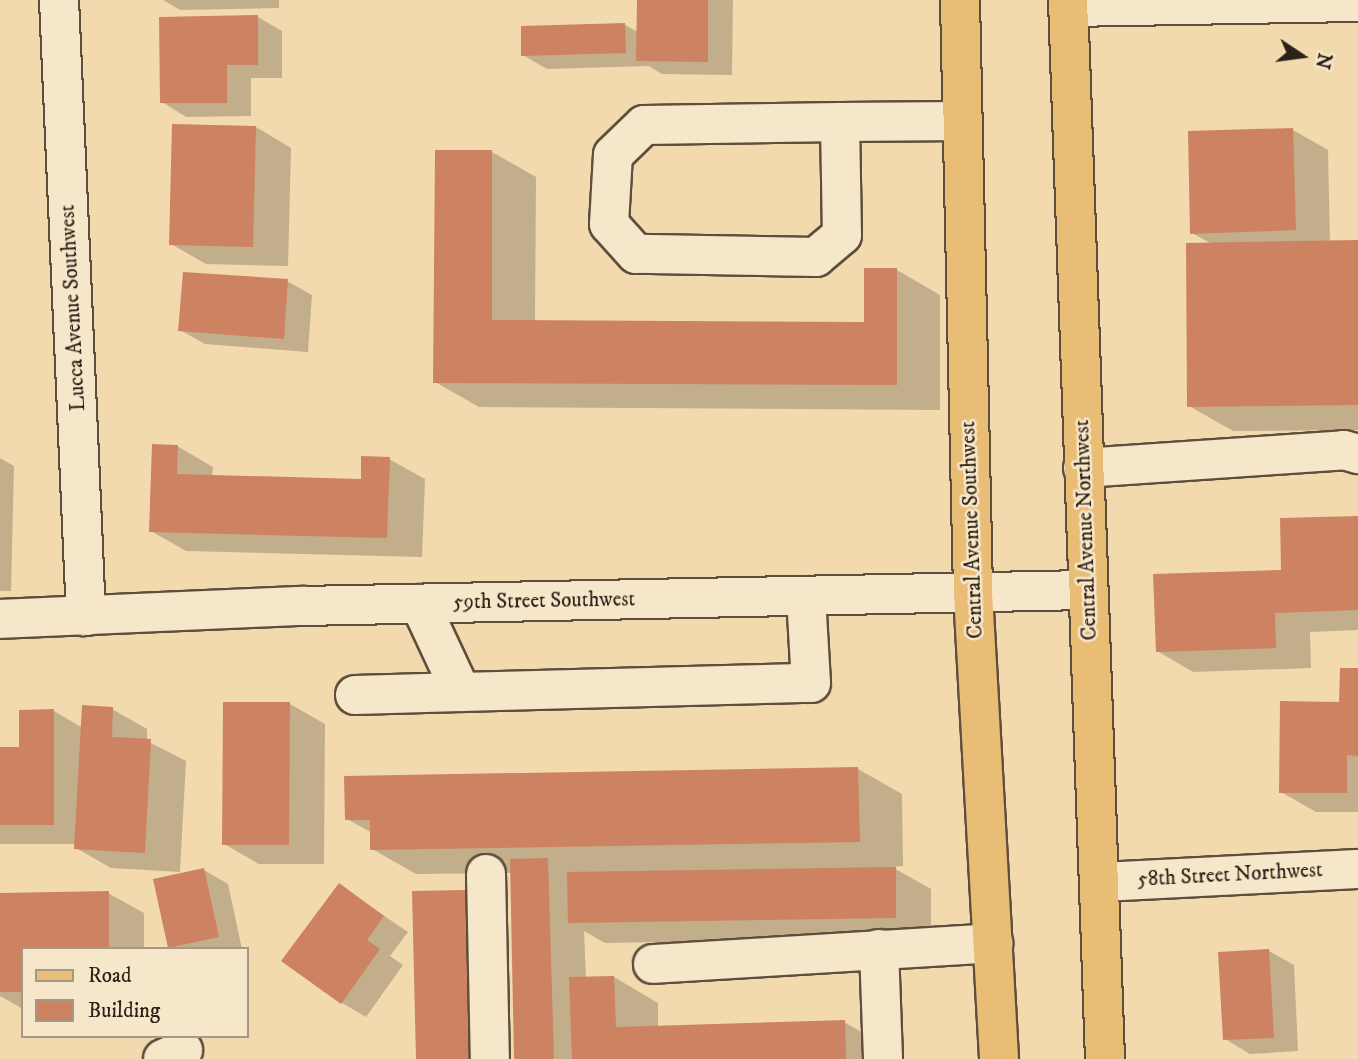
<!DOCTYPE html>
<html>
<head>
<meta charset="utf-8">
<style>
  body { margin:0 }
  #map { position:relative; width:1358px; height:1059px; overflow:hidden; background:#f3daae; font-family:"IM FELL DW Pica",serif }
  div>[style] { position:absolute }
  .shadow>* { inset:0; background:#0003 }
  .building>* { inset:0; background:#cd8261 }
  .roads { filter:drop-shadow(2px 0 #5e4f3d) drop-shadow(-2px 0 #5e4f3d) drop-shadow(0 2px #5e4f3d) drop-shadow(0 -2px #5e4f3d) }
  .minor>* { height:38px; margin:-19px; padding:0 19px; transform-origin:19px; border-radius:19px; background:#f7e7ca }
  .major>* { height:38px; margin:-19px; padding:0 19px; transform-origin:19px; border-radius:19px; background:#eabd77 }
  span { translate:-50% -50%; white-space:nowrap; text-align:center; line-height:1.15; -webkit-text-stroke:5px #f7e7ca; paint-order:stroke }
  .street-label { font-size:21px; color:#2c2117 }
  .legend { position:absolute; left:21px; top:947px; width:228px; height:91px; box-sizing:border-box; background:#f7e7ca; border:2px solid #a69882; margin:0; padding:9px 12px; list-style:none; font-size:21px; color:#2c2117 }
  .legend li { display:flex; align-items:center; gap:14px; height:35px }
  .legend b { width:35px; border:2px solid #a69882 }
  .north { position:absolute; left:1267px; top:21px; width:70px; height:70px; -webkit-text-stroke:5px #f7e7ca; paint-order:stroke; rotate:103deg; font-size:19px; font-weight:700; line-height:28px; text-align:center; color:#2c2117 }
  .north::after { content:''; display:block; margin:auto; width:24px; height:32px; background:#2c2117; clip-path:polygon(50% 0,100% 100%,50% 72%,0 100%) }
</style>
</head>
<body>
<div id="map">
  <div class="shadow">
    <div style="clip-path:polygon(163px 0,279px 0,279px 8px,180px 10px)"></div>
    <div style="clip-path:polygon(638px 0,733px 0,732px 75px,662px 74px,649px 66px,547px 69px,523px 55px,625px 25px,638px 32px)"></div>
    <div style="clip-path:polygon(258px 17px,282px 31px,282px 78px,251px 78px,251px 116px,186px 117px,162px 102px)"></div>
    <div style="clip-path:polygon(256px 127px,291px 148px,288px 266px,206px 264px,171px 244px)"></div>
    <div style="clip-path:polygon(1293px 130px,1328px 150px,1330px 243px,1358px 242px,1358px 430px,1233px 431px,1189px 406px,1212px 244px,1192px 233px)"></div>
    <div style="clip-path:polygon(492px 152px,536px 177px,535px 322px,865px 324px,897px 270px,940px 295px,940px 410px,479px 407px,435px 382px)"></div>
    <div style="clip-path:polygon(287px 281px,312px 295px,308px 352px,205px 344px,180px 330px)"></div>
    <div style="clip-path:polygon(177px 446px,213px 467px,212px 476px,362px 481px,389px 459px,425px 479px,422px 557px,186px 551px,151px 531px)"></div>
    <div style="clip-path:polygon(0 458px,14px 466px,11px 591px,0 591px)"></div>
    <div style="clip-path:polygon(1358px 517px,1358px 630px,1310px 632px,1311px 668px,1193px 672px,1157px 651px,1282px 572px)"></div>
    <div style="clip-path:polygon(1358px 670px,1358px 812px,1316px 812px,1281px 792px,1341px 703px)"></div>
    <div style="clip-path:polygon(290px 704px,325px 724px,324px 864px,259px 864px,224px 844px)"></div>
    <div style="clip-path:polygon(112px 709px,147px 729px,147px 741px,186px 761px,180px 872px,111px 868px,76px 848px,76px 844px,0 844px,0 749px,21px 749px,54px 711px,83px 728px)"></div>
    <div style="clip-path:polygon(858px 769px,902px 794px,903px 866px,892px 867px,931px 889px,931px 938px,605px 943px,584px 931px,586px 978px,614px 977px,658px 1003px,658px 1028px,844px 1022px,888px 1047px,888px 1059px,516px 1059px,512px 873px,416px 874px,372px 849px,372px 833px,347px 819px)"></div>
    <div style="clip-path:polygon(204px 870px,228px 884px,242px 949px,169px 947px)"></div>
    <div style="clip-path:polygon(339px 885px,408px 932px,390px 956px,403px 965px,366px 1017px,342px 1003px)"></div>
    <div style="clip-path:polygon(465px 891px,500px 912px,505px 1059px,417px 1059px)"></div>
    <div style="clip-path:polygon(108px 893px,144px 913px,144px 949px,23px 949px,23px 1009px,0 996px,0 894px)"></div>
    <div style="clip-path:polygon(1269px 951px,1294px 965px,1298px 1051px,1250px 1054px,1225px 1039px)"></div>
  </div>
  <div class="building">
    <div style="clip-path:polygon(637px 0,708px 0,708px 62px,636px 61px)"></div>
    <div style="clip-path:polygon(258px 15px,258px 65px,227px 65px,227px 103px,160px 103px,159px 17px)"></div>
    <div style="clip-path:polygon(625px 23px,626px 53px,521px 56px,521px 26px)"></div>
    <div style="clip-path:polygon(172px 124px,256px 126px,253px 247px,169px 245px)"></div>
    <div style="clip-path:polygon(1293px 128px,1296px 230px,1190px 234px,1188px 131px)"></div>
    <div style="clip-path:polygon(435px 150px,492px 150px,492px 320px,864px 322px,864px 268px,897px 268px,897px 385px,433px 383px)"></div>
    <div style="clip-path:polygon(1358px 240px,1358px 405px,1187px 407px,1186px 243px)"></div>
    <div style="clip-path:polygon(183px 272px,288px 279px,284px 339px,178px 331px)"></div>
    <div style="clip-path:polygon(152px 444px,178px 445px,177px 474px,361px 479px,361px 456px,390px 457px,387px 538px,149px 532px)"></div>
    <div style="clip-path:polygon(1358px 516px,1358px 610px,1275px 613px,1276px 648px,1156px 652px,1153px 574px,1281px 570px,1280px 518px)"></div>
    <div style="clip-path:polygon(1340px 668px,1358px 668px,1358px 756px,1347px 755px,1347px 793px,1279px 793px,1280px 701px,1339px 702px)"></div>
    <div style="clip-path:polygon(223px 702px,290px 702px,289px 845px,222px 845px)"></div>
    <div style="clip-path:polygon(82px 705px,113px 707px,112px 737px,151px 739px,145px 853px,74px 849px)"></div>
    <div style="clip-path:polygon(54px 709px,54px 825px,0 825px,0 747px,19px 747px,19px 710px)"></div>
    <div style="clip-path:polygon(858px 767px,860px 842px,370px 850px,370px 820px,345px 820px,344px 776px)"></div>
    <div style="clip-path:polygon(548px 858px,554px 1059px,514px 1059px,510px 859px)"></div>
    <div style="clip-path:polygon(896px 867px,896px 918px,568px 923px,567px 872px)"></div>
    <div style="clip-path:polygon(204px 868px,219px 937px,168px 948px,153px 879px)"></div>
    <div style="clip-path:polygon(339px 883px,384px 916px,367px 940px,380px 949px,341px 1004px,281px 961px)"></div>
    <div style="clip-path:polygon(466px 890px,471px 1059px,416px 1059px,412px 891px)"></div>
    <div style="clip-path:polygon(109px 891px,109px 949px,23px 949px,23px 992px,0 992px,0 893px)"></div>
    <div style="clip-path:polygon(1269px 949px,1274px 1038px,1223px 1040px,1218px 952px)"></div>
    <div style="clip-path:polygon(614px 976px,616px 1027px,845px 1020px,846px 1059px,572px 1059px,569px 977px)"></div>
  </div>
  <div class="roads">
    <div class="minor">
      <div style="left:59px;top:0;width:617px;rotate:87.49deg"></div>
      <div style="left:1068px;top:7px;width:290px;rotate:-1deg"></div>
      <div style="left:840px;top:122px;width:113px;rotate:89deg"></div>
      <div style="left:842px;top:235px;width:34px;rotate:140deg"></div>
      <div style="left:816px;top:257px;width:180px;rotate:-179deg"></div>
      <div style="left:636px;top:254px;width:40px;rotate:-132deg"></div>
      <div style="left:609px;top:224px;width:69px;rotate:-86.7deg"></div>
      <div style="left:613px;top:155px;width:43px;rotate:-44.1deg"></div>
      <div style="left:644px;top:125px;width:196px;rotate:-0.9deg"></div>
      <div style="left:840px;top:122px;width:123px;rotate:-0.5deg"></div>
      <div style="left:1083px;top:468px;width:262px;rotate:-3.9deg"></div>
      <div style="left:1344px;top:450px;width:15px;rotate:16deg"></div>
      <div style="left:420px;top:604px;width:97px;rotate:65deg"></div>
      <div style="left:461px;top:692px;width:350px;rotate:-1.5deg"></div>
      <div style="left:811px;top:683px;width:87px;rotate:-93.3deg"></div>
      <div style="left:0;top:619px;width:302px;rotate:-2.5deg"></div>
      <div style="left:302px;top:606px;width:786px;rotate:-1.17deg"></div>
      <div style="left:355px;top:695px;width:106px;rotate:-1.6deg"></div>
      <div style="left:486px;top:874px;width:185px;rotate:88.8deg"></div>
      <div style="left:1101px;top:882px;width:257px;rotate:-2.9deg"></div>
      <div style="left:879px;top:949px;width:110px;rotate:87.9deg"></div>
      <div style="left:653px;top:964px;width:341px;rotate:-3.5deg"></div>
      <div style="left:163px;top:1059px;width:22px;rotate:-24deg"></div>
    </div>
    <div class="major">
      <div style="left:960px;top:0;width:593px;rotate:88.74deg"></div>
      <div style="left:973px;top:593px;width:467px;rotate:86.8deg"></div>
      <div style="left:1068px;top:0;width:1060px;rotate:88deg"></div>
    </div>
  </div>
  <div class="street-label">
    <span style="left:73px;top:308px;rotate:-93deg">Lucca Avenue Southwest</span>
    <span style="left:972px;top:530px;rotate:-92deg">Central Avenue Southwest</span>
    <span style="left:1086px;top:530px;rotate:-92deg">Central Avenue Northwest</span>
    <span style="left:544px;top:601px;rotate:-1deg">59th Street Southwest</span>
    <span style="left:1230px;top:875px;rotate:-3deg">58th Street Northwest</span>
  </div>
  <ul class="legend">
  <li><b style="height:9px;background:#eabd77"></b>Road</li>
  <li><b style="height:19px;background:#cd8261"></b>Building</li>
  </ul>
  <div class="north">N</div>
</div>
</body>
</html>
